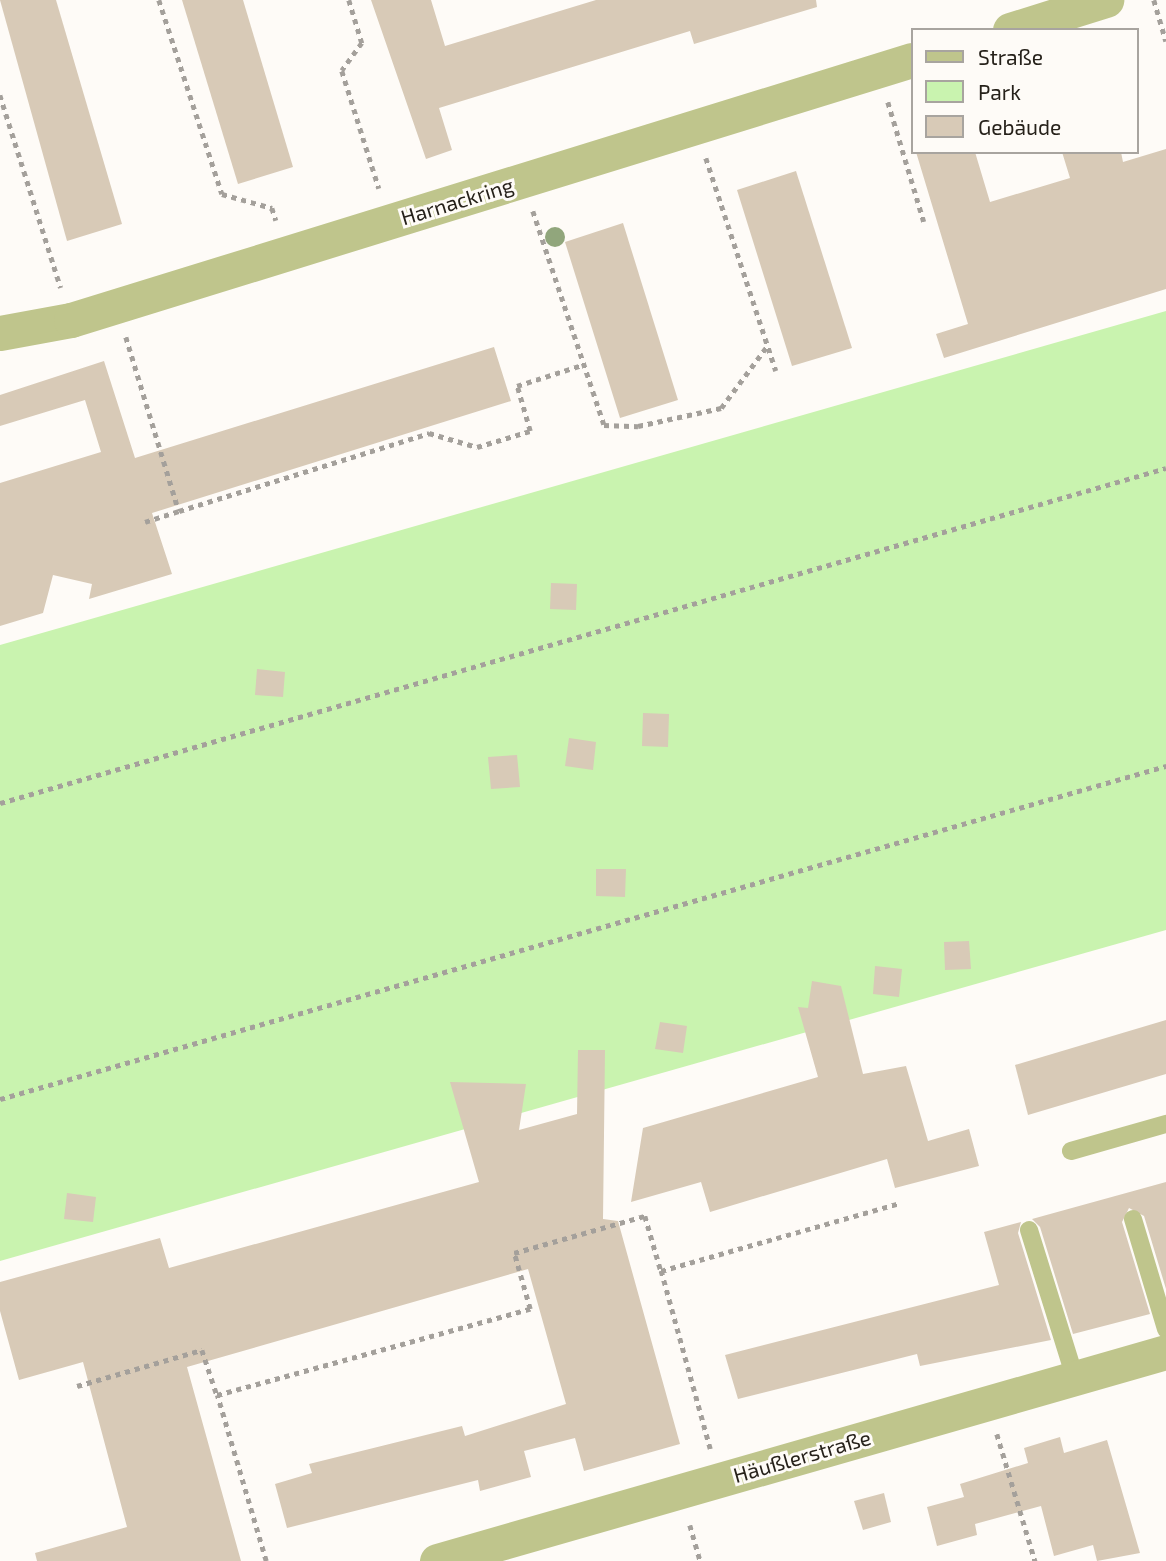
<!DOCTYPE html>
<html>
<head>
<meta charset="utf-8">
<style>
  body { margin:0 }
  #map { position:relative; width:1166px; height:1561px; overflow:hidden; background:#fefbf7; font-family:"Exo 2",sans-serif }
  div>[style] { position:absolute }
  .green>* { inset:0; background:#c9f3af }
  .building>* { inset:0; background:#d8cab7 }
  .path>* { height:4.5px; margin-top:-2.25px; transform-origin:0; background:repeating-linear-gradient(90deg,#a4a09b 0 5px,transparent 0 10px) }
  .service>* { height:18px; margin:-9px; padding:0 9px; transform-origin:9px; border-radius:9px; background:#bfc58c }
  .minor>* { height:35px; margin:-17.5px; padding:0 17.5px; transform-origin:17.5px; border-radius:17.5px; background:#bfc58c }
  .trees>* { width:20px; height:20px; margin:-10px; border-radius:50%; background:#91a67c }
  span { translate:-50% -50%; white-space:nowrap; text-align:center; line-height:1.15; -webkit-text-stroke:6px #fefbf7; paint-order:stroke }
  .street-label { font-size:21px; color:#26211a }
  .legend { position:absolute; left:911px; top:28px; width:228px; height:126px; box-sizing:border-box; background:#fefbf7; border:2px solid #a8a49f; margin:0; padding:9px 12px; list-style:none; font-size:21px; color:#26211a }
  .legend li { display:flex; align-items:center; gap:14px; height:35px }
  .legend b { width:35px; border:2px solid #a8a49f }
</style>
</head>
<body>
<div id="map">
  <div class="green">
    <div style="clip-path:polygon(1166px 311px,1166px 930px,0 1261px,0 645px)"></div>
  </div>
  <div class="building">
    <div style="clip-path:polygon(0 0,56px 0,122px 224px,67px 241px)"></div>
    <div style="clip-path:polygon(182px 0,243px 0,293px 167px,238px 184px)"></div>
    <div style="clip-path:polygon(371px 0,431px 0,445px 46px,596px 0,816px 0,817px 7px,694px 44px,690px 31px,439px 108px,452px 150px,426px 159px)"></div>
    <div style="clip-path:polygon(1166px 149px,1166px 289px,944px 358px,936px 334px,968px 324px,916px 152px,975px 152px,990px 202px,1070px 178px,1062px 152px,1121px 152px,1123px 162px)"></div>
    <div style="clip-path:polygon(796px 171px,852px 348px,792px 366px,737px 190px)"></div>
    <div style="clip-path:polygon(623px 223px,678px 400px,620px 418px,565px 242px)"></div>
    <div style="clip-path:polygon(494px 347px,511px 401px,152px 513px,172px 574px,89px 599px,92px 584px,53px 575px,43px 613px,0 626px,0 483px,101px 452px,85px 400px,0 426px,0 395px,104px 361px,135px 458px)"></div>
    <div style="clip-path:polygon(551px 583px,577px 584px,576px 610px,550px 609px)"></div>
    <div style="clip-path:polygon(257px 669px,285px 672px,283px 697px,255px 695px)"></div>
    <div style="clip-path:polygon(643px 713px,669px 714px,668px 747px,642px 746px)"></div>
    <div style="clip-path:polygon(569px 738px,596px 742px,593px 770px,565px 766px)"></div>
    <div style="clip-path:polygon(517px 755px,520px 787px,491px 789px,488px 757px)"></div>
    <div style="clip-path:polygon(596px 869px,626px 869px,625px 897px,596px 896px)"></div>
    <div style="clip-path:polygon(969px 941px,971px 969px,945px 970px,944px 942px)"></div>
    <div style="clip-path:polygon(875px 966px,902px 969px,899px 997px,873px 994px)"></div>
    <div style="clip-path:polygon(812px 981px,841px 986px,863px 1074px,906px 1066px,928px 1141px,969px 1129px,979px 1166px,895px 1188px,887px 1159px,710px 1212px,701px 1182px,631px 1202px,643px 1128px,818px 1077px,798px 1007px,808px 1008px)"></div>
    <div style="clip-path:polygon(1166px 1020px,1166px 1074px,1028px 1115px,1015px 1065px)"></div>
    <div style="clip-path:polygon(660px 1022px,687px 1026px,683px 1053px,655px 1049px)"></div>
    <div style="clip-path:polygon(578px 1050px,605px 1050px,603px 1219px,618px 1221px,680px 1444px,584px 1471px,575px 1438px,524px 1451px,531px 1477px,480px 1491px,478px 1480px,287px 1528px,275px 1484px,312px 1473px,309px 1464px,462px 1426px,465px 1436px,566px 1404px,528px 1269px,187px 1367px,241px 1561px,37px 1561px,35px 1553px,127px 1527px,83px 1362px,19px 1380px,0 1311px,0 1282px,160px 1238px,169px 1268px,479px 1182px,450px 1082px,526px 1084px,519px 1130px,577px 1114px)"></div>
    <div style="clip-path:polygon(1166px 1182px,1166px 1289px,1144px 1216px,1129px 1208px,1122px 1222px,1150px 1314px,1073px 1334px,1040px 1227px,1032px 1219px)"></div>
    <div style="clip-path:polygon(67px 1193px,96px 1197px,93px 1222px,64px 1219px)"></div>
    <div style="clip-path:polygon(1021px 1222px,1018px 1233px,1051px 1340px,920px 1366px,917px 1354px,738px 1399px,725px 1355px,999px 1285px,984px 1232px)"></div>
    <div style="clip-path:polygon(1060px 1437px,1064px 1453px,1107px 1440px,1140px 1553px,1097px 1561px,1093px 1545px,1054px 1556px,1041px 1506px,975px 1524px,977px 1535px,937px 1546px,927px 1507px,964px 1497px,960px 1484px,1028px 1463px,1024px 1448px)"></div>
    <div style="clip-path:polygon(884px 1493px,891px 1522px,863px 1530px,854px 1501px)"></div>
  </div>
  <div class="path">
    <div style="left:159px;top:0;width:204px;rotate:72deg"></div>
    <div style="left:222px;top:194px;width:52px;rotate:15.6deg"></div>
    <div style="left:272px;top:208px;width:13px;rotate:72deg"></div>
    <div style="left:349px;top:0;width:45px;rotate:73.2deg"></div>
    <div style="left:362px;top:43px;width:34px;rotate:126deg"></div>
    <div style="left:342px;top:71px;width:123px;rotate:72.5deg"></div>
    <div style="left:1154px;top:0;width:43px;rotate:73.7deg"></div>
    <div style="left:0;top:95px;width:202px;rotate:72.5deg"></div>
    <div style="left:888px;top:102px;width:125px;rotate:73.3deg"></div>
    <div style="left:706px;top:158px;width:224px;rotate:71.8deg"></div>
    <div style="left:533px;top:211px;width:225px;rotate:71.6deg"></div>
    <div style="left:604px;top:425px;width:34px;rotate:2deg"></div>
    <div style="left:638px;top:426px;width:85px;rotate:-12.2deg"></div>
    <div style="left:721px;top:408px;width:79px;rotate:-53.3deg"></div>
    <div style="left:126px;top:337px;width:182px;rotate:73.1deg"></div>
    <div style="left:179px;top:511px;width:262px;rotate:-17.3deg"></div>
    <div style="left:429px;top:433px;width:50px;rotate:16.3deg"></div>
    <div style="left:477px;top:447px;width:55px;rotate:-16.8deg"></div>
    <div style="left:530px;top:431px;width:47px;rotate:-106.1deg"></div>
    <div style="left:517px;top:386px;width:68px;rotate:-17.9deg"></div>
    <div style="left:145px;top:522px;width:36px;rotate:-18deg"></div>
    <div style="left:0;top:803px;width:1213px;rotate:-16.03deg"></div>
    <div style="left:0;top:1099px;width:1213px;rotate:-15.94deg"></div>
    <div style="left:77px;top:1386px;width:130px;rotate:-16.1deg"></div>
    <div style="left:202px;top:1350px;width:47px;rotate:71.6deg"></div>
    <div style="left:997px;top:1434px;width:133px;rotate:73.3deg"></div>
    <div style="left:710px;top:1449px;width:185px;rotate:-105.4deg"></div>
    <div style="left:661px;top:1271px;width:248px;rotate:-15.9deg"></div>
    <div style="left:690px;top:1525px;width:37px;rotate:74deg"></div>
    <div style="left:266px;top:1561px;width:173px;rotate:-106.4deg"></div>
    <div style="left:217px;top:1395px;width:325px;rotate:-15.4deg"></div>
    <div style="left:530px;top:1309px;width:58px;rotate:-105.9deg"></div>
    <div style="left:514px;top:1253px;width:136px;rotate:-15.8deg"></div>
    <div style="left:645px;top:1216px;width:57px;rotate:73.8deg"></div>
  </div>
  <div class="service">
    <div style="left:1071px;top:1151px;width:99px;rotate:-15.9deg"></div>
    <div style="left:1133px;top:1219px;width:115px;rotate:73.3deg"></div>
    <div style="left:1029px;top:1230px;width:155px;rotate:72.7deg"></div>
  </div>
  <div class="minor">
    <div style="left:1010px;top:30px;width:101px;rotate:-17.4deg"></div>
    <div style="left:0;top:333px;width:72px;rotate:-10.4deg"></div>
    <div style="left:71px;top:320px;width:880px;rotate:-17.18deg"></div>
    <div style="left:437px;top:1561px;width:758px;rotate:-16deg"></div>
  </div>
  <div class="trees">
    <div style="left:555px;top:237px"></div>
  </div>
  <div class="street-label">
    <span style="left:457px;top:201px;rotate:-17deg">Harnackring</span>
    <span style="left:802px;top:1456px;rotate:-16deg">Häußlerstraße</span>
  </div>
  <ul class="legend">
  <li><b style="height:9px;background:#bfc58c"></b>Straße</li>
  <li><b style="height:19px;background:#c9f3af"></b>Park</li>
  <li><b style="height:19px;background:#d8cab7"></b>Gebäude</li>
  </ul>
</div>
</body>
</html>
